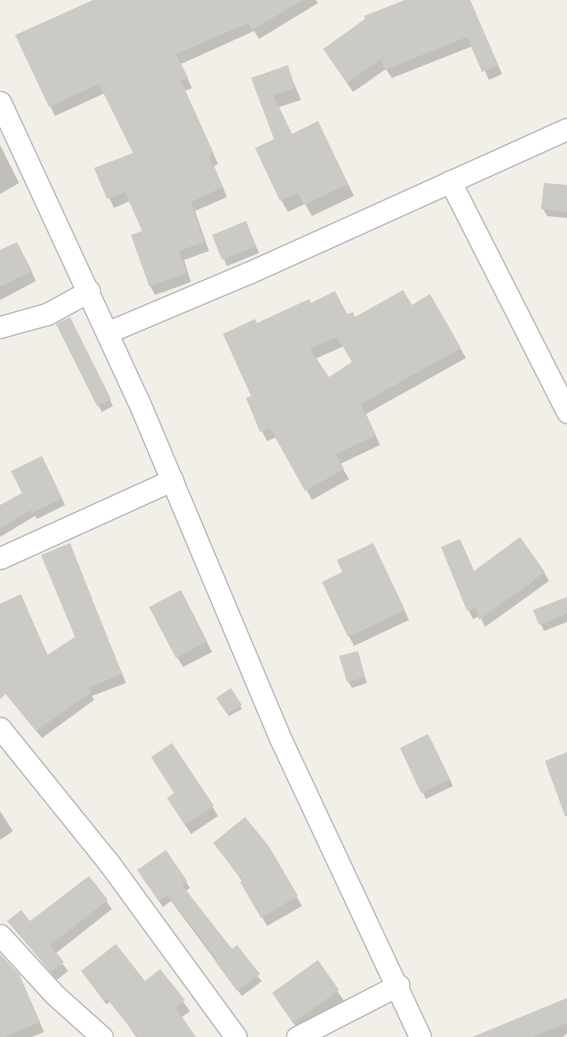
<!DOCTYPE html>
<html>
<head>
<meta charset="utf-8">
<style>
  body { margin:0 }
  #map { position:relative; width:567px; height:1037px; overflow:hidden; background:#f1efe8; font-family:Mulish,sans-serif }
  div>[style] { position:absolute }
  .shadow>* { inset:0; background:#0003 }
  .building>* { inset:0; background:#cccac5 }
  .roads { filter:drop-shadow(1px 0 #b5b8bc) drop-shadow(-1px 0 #b5b8bc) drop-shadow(0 1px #b5b8bc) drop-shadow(0 -1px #b5b8bc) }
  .street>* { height:21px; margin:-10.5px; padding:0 10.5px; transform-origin:10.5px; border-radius:10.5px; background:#fff }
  span { translate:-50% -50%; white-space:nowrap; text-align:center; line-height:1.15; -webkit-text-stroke:4px #fff; paint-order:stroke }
</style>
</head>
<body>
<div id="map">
  <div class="shadow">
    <div style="clip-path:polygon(95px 0,316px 0,318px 3px,259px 39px,254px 31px,181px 64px,192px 88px,185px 91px,218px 164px,214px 166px,227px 197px,195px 211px,209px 251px,184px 260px,191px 282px,155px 295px,150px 286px,144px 232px,130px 201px,114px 208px,96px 169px,134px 153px,105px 93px,55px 116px,50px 106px)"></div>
    <div style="clip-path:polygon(408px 0,470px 0,502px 74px,489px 80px,473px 46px,392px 78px,386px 69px,353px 92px,325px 50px)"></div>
    <div style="clip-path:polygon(287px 67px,301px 100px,279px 107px,292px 135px,324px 135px,354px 196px,312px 216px,305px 204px,288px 212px,281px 200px,275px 139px,252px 78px)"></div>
    <div style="clip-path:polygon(0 145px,19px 183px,0 194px)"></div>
    <div style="clip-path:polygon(567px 186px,567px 218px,547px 216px,543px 209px)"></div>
    <div style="clip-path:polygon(246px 223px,259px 253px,227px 266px,224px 259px)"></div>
    <div style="clip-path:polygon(0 252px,22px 253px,36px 281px,0 300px)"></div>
    <div style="clip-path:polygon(evenodd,430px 296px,466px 358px,366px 414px,380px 445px,340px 464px,349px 479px,312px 500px,277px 437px,267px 441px,262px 431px,253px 397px,257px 324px,311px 304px,355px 318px,411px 307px,430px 296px,344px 346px,354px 362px,329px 379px,315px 359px,344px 346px)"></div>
    <div style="clip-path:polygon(73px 325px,113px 406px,102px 412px,98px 405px)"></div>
    <div style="clip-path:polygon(45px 464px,65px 505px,37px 519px,35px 516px,0 537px,0 507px,24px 493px)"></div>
    <div style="clip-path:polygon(460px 540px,474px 572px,544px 572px,549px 581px,485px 627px,480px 616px,473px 619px,469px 611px,442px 548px)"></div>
    <div style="clip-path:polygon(69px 545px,126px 683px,92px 696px,94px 700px,42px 738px,0 687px,0 610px,21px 596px,48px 656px,76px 637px)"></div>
    <div style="clip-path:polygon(378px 554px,409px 620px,354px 646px,349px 636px)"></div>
    <div style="clip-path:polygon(567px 598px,567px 622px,544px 631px,535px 611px)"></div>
    <div style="clip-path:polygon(186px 602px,212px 652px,183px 667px,177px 657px)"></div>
    <div style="clip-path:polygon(357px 653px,367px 683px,352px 688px,348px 681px)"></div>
    <div style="clip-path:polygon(231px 690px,242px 709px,229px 716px,218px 698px)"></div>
    <div style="clip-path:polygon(432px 742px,453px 786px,426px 799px,401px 749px)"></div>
    <div style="clip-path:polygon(176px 793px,212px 806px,218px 816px,191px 834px,174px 808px)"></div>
    <div style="clip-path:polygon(0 811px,13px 831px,0 840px)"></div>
    <div style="clip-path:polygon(214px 843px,267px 846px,302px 906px,267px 926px,243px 882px)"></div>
    <div style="clip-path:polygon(142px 877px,186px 882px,190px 888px,186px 891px,232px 950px,262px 981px,242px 996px,171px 901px,163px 907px)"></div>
    <div style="clip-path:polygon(106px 901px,112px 909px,55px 954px,68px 971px,57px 980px,9px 922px,30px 923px)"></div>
    <div style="clip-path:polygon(0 955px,24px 986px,44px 1032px,32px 1037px,0 1037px)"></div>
    <div style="clip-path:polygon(318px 962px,344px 1001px,300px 1032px,279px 1003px)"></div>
    <div style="clip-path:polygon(160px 971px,190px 1011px,181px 1018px,195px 1037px,136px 1037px,120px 1013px,131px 993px,106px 1004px,83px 972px,145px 983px)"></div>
    <div style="clip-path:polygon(567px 999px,567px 1033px,563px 1037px,479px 1037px)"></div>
  </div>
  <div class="building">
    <div style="clip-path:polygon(93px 0,303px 0,252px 30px,248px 23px,176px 54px,188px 78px,181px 81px,214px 154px,209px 156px,223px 187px,191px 202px,204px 242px,179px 251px,187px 273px,149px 286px,131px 235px,142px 231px,125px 192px,107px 199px,94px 168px,133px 153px,99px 84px,49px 107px,15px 35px)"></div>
    <div style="clip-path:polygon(405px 0,470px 0,498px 65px,482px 72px,467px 37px,385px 70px,381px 59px,347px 83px,323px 49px,365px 19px,364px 16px)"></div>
    <div style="clip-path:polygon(288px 65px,295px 88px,273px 95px,292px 134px,318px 121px,348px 184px,304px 205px,298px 193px,280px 201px,255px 148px,274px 139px,251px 78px)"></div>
    <div style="clip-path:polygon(544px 183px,567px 185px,567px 212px,541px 209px)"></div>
    <div style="clip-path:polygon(246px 221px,256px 246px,222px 260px,212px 235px)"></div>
    <div style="clip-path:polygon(17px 242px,32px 271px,0 287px,0 250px)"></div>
    <div style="clip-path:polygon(evenodd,403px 290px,412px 305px,430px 294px,461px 348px,361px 404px,376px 435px,336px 454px,344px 469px,305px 491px,270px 428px,260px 432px,246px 398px,251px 396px,223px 334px,255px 319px,257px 323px,309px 299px,311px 303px,335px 291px,347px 314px,353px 312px,355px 317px,403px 290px,337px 337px,352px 362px,329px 377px,310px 349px,337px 337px)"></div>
    <div style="clip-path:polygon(70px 317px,111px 399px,97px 406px,56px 324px)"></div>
    <div style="clip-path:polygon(42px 456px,62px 498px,32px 513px,31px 510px,0 528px,0 505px,22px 493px,11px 471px)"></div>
    <div style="clip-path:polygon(520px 537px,545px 572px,479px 620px,475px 608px,467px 611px,441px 547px,460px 539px,474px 571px)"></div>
    <div style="clip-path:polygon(70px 543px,122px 674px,88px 688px,91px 692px,36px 731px,6px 694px,0 699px,0 604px,21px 594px,47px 655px,75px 637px,41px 555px)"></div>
    <div style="clip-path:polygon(373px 543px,405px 610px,348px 637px,322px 582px,342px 572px,337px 560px)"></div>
    <div style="clip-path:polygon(181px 590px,207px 641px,176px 658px,149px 607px)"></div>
    <div style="clip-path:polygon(567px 597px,567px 614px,539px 625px,533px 610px)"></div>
    <div style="clip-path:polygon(358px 651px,365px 677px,347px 682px,339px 656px)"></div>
    <div style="clip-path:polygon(231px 688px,242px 705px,227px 714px,216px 698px)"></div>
    <div style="clip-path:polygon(428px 734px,450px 779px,421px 793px,400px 748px)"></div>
    <div style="clip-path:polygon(172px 743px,214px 806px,185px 825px,167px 798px,174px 793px,151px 757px)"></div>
    <div style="clip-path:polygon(567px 752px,567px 816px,565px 816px,545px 761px)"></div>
    <div style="clip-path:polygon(245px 817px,268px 845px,298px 896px,261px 918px,240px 882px,243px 880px,213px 843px)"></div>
    <div style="clip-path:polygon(166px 850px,187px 881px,182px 885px,232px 949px,237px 945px,260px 974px,237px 991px,215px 961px,218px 960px,167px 895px,159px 901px,137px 870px)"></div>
    <div style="clip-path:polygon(89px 876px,108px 900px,50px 945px,64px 962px,51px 972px,7px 921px,21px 910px,30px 921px)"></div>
    <div style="clip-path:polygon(116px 944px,145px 981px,160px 969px,185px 1000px,176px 1008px,196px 1037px,138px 1037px,107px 999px,104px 1001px,81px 971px)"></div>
    <div style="clip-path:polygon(0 954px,19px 974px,40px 1022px,5px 1037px,0 1037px)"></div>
    <div style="clip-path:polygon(318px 960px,339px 990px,293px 1023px,272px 993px)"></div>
    <div style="clip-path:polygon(567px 998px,567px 1023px,532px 1037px,472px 1037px)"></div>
  </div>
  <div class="roads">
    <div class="street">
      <div style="left:0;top:102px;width:328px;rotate:65.2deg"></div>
      <div style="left:138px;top:400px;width:369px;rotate:67.2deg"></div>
      <div style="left:281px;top:740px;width:328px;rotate:64.9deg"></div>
      <div style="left:450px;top:181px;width:259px;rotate:63.1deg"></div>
      <div style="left:0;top:327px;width:49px;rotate:-15.5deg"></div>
      <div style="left:47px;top:314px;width:48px;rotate:-28.7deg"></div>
      <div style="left:108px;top:332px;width:152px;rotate:-22.9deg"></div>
      <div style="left:248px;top:273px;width:350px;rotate:-24.3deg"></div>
      <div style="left:0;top:558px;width:189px;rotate:-24.4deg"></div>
      <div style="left:0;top:728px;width:174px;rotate:51.1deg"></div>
      <div style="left:109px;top:863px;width:215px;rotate:53.9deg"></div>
      <div style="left:0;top:935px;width:81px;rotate:47.5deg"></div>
      <div style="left:55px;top:995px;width:63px;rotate:41.8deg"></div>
      <div style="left:297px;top:1037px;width:114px;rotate:-27.2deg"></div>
    </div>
  </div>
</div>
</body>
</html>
